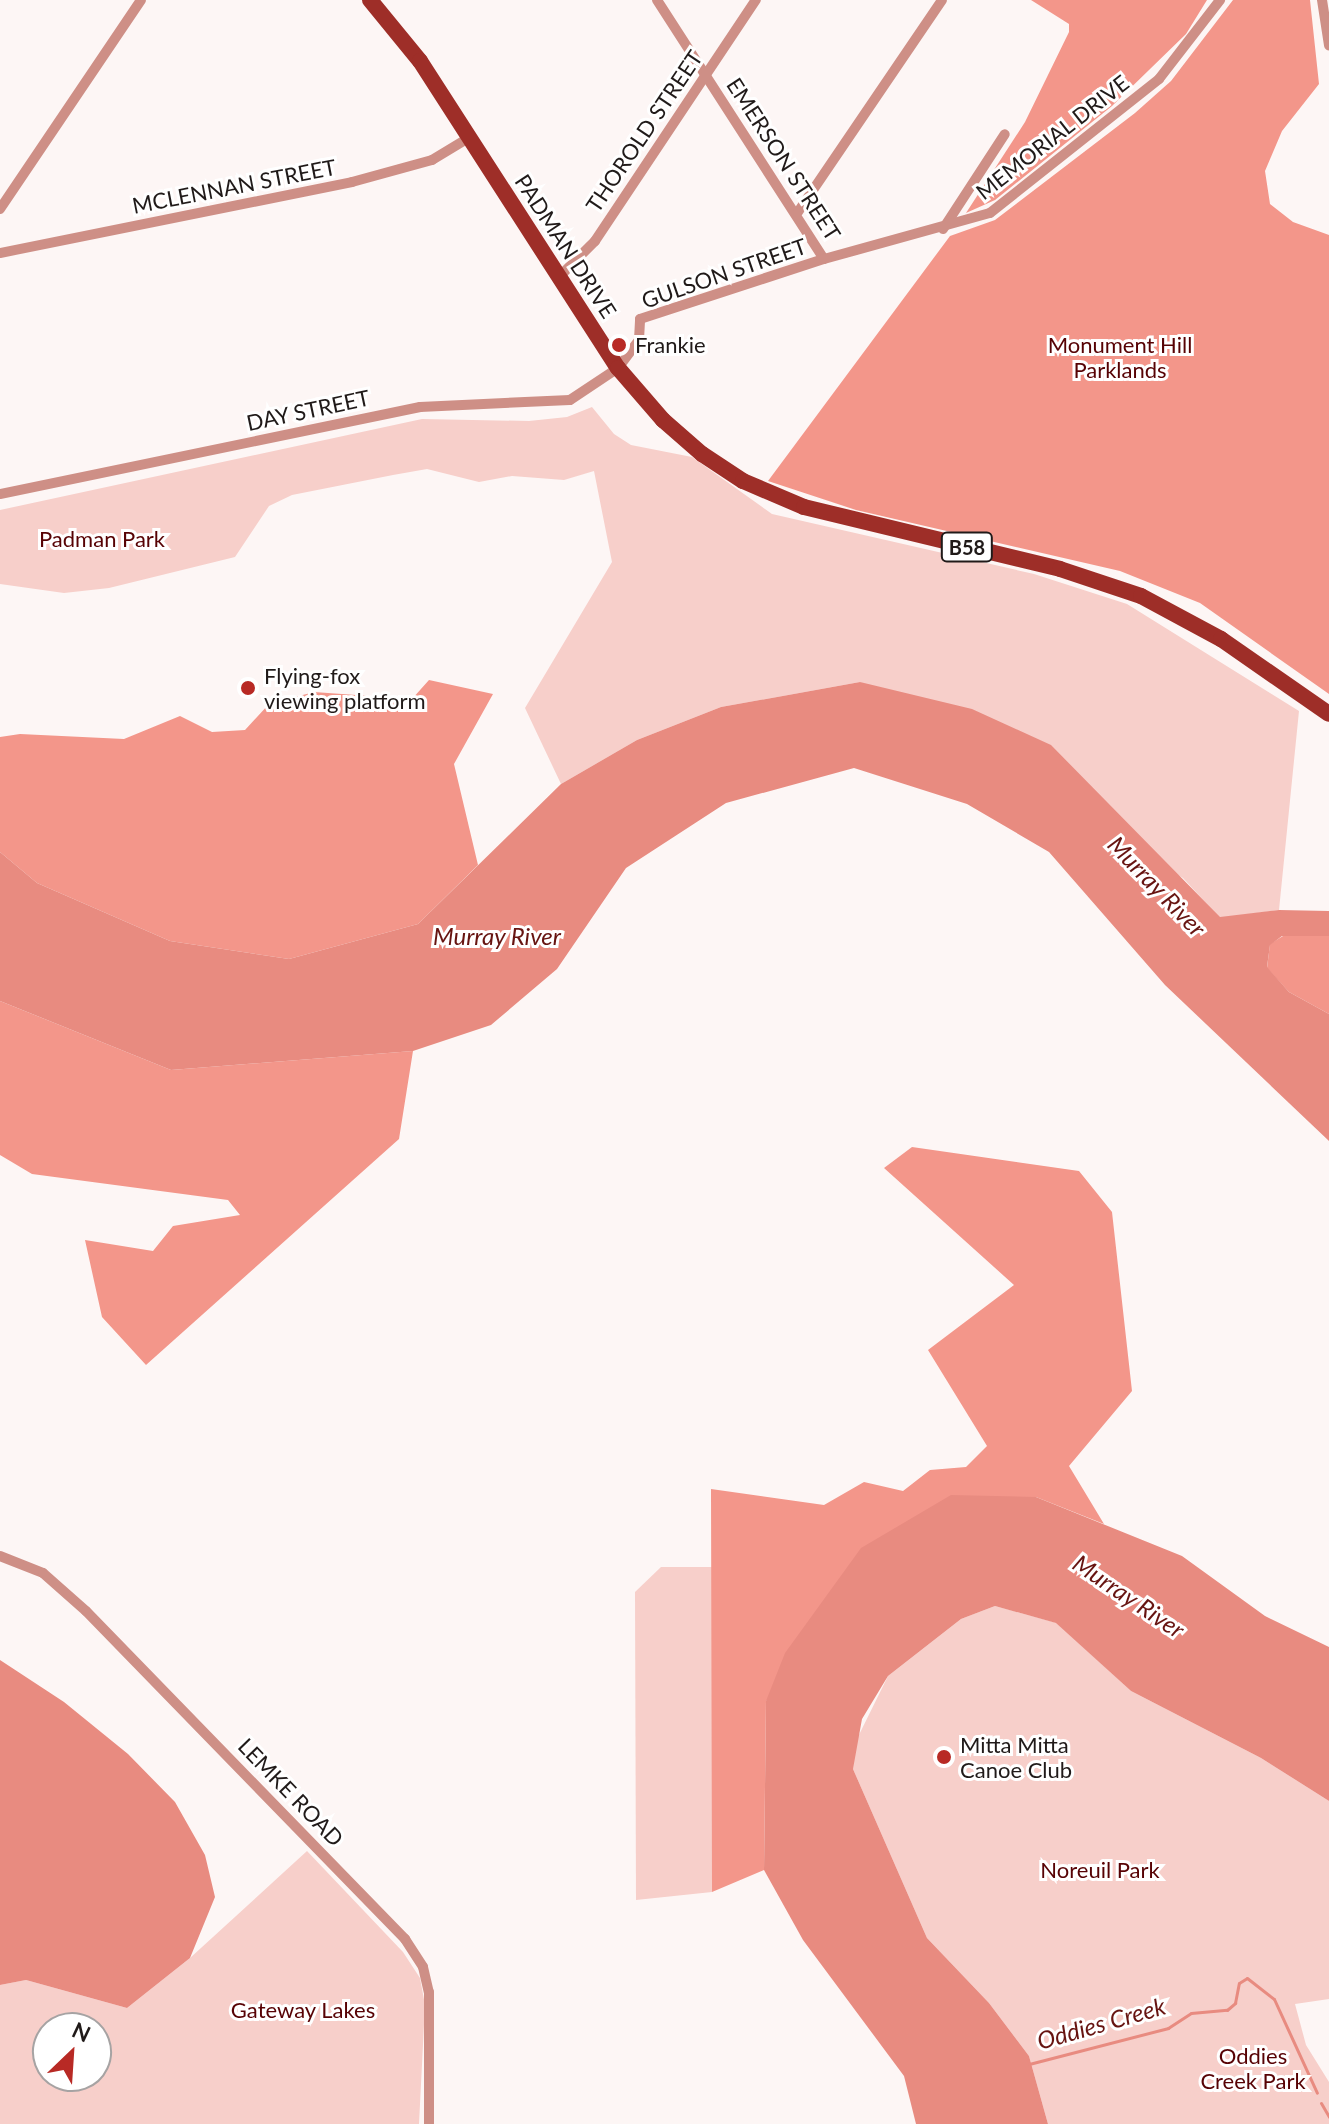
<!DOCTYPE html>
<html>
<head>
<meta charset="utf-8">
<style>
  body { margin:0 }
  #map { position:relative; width:1329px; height:2124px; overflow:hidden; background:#fdf6f5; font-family:Lato,sans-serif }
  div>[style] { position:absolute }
  .green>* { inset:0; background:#f7cfca }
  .forest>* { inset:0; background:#f3968a }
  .water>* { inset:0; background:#e88b80 }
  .stream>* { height:3px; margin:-1.5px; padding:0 1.5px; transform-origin:1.5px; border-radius:1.5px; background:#e88b80 }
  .minor>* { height:10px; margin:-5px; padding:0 5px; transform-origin:5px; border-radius:5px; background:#ce8f86 }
  .primary>* { height:16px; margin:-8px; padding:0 8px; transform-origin:8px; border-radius:8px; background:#9e2e28 }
  .dots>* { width:22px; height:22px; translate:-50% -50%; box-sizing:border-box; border:4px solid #fff; border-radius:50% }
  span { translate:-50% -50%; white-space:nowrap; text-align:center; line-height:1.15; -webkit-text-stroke:6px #fff; paint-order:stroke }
  .shield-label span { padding:2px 6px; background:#fff; border:2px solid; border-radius:6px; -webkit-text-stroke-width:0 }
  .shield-label { font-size:20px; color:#201a19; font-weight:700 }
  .street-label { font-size:22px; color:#201a19 }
  .park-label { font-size:22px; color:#570204 }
  .poi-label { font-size:22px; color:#201a19 }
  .left { translate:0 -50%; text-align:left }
  .water-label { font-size:24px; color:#671411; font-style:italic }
  .north { position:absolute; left:32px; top:2012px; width:80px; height:80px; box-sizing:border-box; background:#fff; border:2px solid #a6a3a3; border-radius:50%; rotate:25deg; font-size:22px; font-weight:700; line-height:32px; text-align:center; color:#201a19 }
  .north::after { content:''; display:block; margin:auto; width:28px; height:36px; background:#b82a25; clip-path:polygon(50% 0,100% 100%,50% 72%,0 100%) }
</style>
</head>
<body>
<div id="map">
  <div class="green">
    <div style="clip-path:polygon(592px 407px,614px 434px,631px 445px,692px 457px,772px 514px,1034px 574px,1127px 604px,1299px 711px,1279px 910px,1220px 918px,1183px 878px,860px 682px,721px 707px,637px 740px,561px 784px,525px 708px,612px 562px,594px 471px,564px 480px,512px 476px,479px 482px,427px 469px,393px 475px,292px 495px,269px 506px,235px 557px,109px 588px,64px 593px,0 584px,0 510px,422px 419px,529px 421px,567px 417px)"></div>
    <div style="clip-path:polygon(661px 1567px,714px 1567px,712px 1892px,636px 1900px,635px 1592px)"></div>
    <div style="clip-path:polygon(995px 1606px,1057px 1623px,1131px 1691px,1261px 1758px,1329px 1801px,1329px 1999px,1295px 2004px,1306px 2045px,1329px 2082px,1329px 2124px,1048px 2124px,1029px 2056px,989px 2003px,927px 1938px,853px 1769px,854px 1745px,888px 1676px,961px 1619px)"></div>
    <div style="clip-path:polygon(evenodd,307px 1851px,403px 1952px,420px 1978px,425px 2005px,419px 2124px,0 2124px,0 1985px,26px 1980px,127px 2008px,190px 1958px,307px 1851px,48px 2028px,96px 2028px,96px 2076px,48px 2076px,48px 2028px)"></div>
  </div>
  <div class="forest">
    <div style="clip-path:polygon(1031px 0,1207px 0,1186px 34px,1112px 106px,995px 200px,966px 213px,1025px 122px,1069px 32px,1069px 24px)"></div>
    <div style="clip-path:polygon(1233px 0,1310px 0,1319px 84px,1282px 131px,1265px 171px,1270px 204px,1293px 222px,1329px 235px,1329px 694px,1200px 603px,1120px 571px,856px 510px,768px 481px,950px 236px,995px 220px,1135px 113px,1171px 81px)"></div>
    <div style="clip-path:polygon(429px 680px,493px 694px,454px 764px,478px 865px,418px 924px,289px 959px,170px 941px,37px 883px,0 852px,0 737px,20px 734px,124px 739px,180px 716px,212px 732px,245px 730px,269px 704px,314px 692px,412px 699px)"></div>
    <div style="clip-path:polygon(1283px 936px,1329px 936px,1329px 1014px,1289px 992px,1267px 968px,1270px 944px)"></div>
    <div style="clip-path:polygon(0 1001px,171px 1070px,413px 1051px,399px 1139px,146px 1365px,102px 1317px,85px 1240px,153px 1251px,173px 1226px,240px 1215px,228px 1200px,32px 1174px,0 1155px)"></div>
    <div style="clip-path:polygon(912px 1147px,1079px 1171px,1112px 1212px,1132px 1391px,1069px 1466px,1104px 1524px,1036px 1497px,766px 1701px,764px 1870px,712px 1892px,711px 1489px,824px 1505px,864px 1482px,903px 1491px,930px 1470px,966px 1467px,987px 1446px,928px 1350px,1014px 1285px,884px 1168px)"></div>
  </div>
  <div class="water">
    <div style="clip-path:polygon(860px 682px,972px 709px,1051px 745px,1220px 917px,1279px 910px,1329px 911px,1329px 936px,1282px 936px,1270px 945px,1267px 967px,1289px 992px,1329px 1014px,1329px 1141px,1165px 985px,1049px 852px,967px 804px,854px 768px,726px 803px,626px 868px,557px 969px,491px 1025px,413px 1051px,171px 1070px,0 1001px,0 852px,37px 883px,170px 941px,289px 959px,418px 924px,561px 784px,637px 740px,721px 707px)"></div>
    <div style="clip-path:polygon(951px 1495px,1036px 1497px,1182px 1556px,1265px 1616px,1329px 1647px,1329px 1801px,1261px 1758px,1131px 1691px,1056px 1623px,995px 1606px,961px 1619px,888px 1676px,862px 1719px,853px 1769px,927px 1938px,989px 2003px,1029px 2056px,1048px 2124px,916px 2124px,904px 2076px,803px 1940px,764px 1870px,766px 1701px,785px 1653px,861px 1548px)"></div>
    <div style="clip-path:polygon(0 1660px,64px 1702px,128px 1754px,175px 1802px,205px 1855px,215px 1897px,190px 1958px,127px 2008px,26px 1980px,0 1985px)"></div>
  </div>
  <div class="stream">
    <div style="left:1029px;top:2064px;width:144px;rotate:-14.5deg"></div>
    <div style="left:1168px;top:2028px;width:27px;rotate:-33deg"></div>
    <div style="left:1191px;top:2013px;width:36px;rotate:-5deg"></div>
    <div style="left:1227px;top:2010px;width:11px;rotate:-41deg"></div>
    <div style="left:1235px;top:2003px;width:20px;rotate:-79deg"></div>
    <div style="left:1239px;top:1983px;width:9px;rotate:-32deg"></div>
    <div style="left:1247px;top:1978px;width:34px;rotate:38deg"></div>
    <div style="left:1274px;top:1999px;width:103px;rotate:65.4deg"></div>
    <div style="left:1321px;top:2103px;width:16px;rotate:60deg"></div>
  </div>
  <div class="minor">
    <div style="left:657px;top:0;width:308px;rotate:57.2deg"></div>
    <div style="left:1322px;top:0;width:46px;rotate:81.2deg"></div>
    <div style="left:0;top:209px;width:252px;rotate:-56deg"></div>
    <div style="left:798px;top:212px;width:256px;rotate:-55.8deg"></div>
    <div style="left:943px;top:229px;width:113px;rotate:-56.9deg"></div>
    <div style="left:0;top:253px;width:359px;rotate:-11.4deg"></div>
    <div style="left:352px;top:182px;width:83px;rotate:-15.4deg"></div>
    <div style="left:432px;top:160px;width:44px;rotate:-31.2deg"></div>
    <div style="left:559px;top:277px;width:51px;rotate:-45deg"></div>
    <div style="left:595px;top:241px;width:290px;rotate:-56.3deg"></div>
    <div style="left:0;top:494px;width:429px;rotate:-11.7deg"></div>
    <div style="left:420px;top:407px;width:150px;rotate:-2.7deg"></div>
    <div style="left:570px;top:400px;width:58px;rotate:-33.7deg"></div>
    <div style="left:618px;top:368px;width:35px;rotate:-53deg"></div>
    <div style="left:639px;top:340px;width:21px;rotate:-87deg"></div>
    <div style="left:640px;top:319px;width:194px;rotate:-18.1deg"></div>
    <div style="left:824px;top:259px;width:172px;rotate:-15.5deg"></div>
    <div style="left:990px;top:213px;width:216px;rotate:-38.4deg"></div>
    <div style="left:1159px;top:79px;width:100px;rotate:-52.3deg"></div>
    <div style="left:0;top:1556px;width:46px;rotate:21.6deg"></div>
    <div style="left:43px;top:1573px;width:57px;rotate:41.5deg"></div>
    <div style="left:86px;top:1611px;width:458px;rotate:45.8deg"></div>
    <div style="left:405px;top:1939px;width:33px;rotate:57deg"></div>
    <div style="left:423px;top:1967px;width:26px;rotate:77deg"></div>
    <div style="left:429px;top:1992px;width:132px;rotate:90deg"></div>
  </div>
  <div class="primary">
    <div style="left:370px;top:0;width:79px;rotate:50.7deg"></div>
    <div style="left:420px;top:61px;width:365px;rotate:57.2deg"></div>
    <div style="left:618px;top:368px;width:69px;rotate:49.1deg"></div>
    <div style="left:663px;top:420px;width:52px;rotate:41.1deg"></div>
    <div style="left:702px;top:454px;width:49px;rotate:33.4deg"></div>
    <div style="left:743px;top:481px;width:66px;rotate:23.1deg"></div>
    <div style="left:804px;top:507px;width:263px;rotate:13.6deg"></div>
    <div style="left:1060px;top:569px;width:85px;rotate:18.4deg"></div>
    <div style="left:1141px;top:596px;width:91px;rotate:28.3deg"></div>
    <div style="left:1221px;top:639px;width:131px;rotate:34.8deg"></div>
  </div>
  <div class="dots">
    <div style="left:619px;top:345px;background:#b82a25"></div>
    <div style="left:248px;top:688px;background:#b82a25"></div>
    <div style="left:944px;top:1757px;background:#b82a25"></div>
  </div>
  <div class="shield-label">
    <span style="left:967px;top:547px">B58</span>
  </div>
  <div class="street-label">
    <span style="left:644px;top:131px;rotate:-56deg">THOROLD STREET</span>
    <span style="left:1052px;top:137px;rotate:-38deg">MEMORIAL DRIVE</span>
    <span style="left:784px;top:159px;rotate:57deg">EMERSON STREET</span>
    <span style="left:234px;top:186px;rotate:-11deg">MCLENNAN STREET</span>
    <span style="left:566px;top:246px;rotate:57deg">PADMAN DRIVE</span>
    <span style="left:724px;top:273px;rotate:-19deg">GULSON STREET</span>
    <span style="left:308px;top:410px;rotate:-12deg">DAY STREET</span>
    <span style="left:291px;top:1792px;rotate:46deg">LEMKE ROAD</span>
  </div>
  <div class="park-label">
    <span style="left:1120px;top:357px">Monument Hill<br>Parklands</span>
    <span style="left:102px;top:539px">Padman Park</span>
    <span style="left:1100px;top:1870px">Noreuil Park</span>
    <span style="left:303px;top:2010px">Gateway Lakes</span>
    <span style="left:1253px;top:2068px">Oddies<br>Creek Park</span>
  </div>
  <div class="poi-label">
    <span class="left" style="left:635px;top:345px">Frankie</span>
    <span class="left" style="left:264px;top:688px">Flying-fox<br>viewing platform</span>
    <span class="left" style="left:960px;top:1757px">Mitta Mitta<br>Canoe Club</span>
  </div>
  <div class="water-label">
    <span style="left:1157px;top:886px;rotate:46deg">Murray River</span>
    <span style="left:497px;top:936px">Murray River</span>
    <span style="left:1129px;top:1596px;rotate:34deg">Murray River</span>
    <span style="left:1101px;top:2023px;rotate:-16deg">Oddies Creek</span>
  </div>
  <div class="north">N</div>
</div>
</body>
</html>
